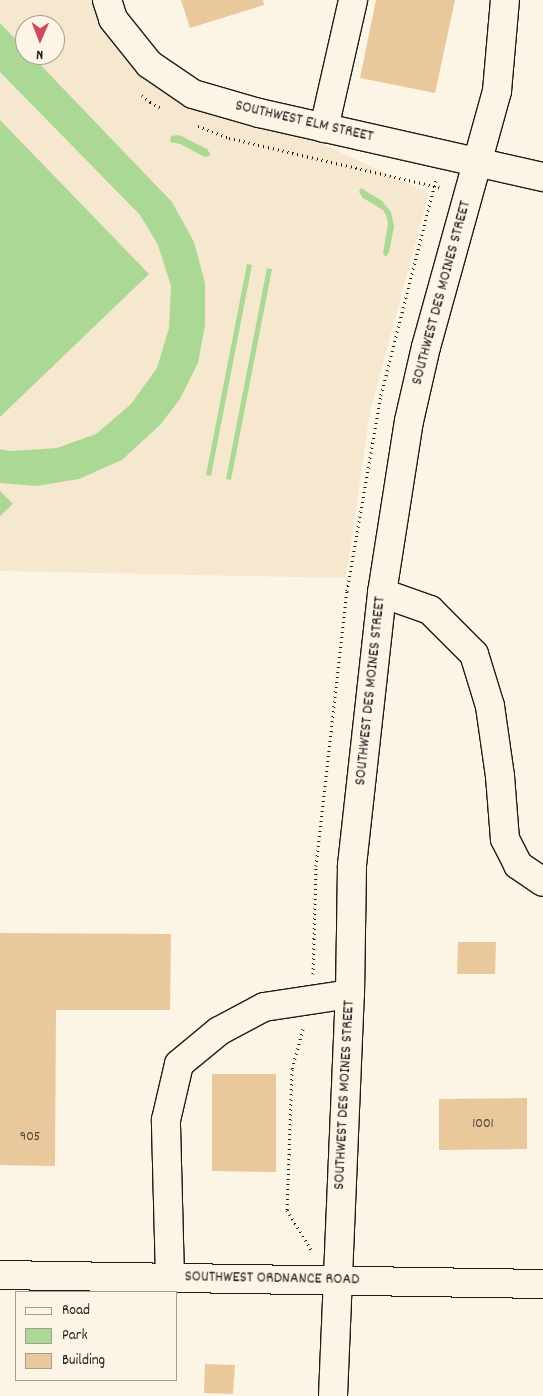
<!DOCTYPE html>
<html>
<head>
<meta charset="utf-8">
<style>
  body { margin:0 }
  #map { position:relative; width:543px; height:1396px; overflow:hidden; background:#fcf5e5; font-family:Dekko,sans-serif }
  div>[style] { position:absolute }
  .built>* { inset:0; background:#f6e8cf }
  .green>* { inset:0; background:#acd896 }
  .building>* { inset:0; background:#e9c89b }
  .path>* { height:3px; margin-top:-1.5px; transform-origin:0; background:repeating-linear-gradient(90deg,#1c1c1c 0 1px,transparent 0 5px) }
  .roads { filter:drop-shadow(1px 0 #1c1c1c) drop-shadow(-1px 0 #1c1c1c) drop-shadow(0 1px #1c1c1c) drop-shadow(0 -1px #1c1c1c) }
  .minor>* { height:28px; margin:-14px; padding:0 14px; transform-origin:14px; border-radius:14px; background:#fcf5e5 }
  span { translate:-50% -50%; white-space:nowrap; text-align:center; line-height:1.15; -webkit-text-stroke:4px #fcf5e5; paint-order:stroke }
  .number-label { font-size:14px; color:#4f473c }
  .number-label span { -webkit-text-stroke-width:0 }
  .street-label { font-size:16px; color:#1c1c1c }
  .legend { position:absolute; left:15px; top:1291px; width:162px; height:90px; box-sizing:border-box; background:#fcf5e5; border:1px solid #a29e95; margin:0; padding:6px 9px; list-style:none; font-size:15px; color:#1c1c1c }
  .legend li { display:flex; align-items:center; gap:10px; height:25px }
  .legend b { width:25px; border:1px solid #a29e95 }
  .north { position:absolute; left:15px; top:15px; width:50px; height:50px; box-sizing:border-box; background:#fcf5e5; border:1px solid #a29e95; border-radius:50%; rotate:181deg; font-size:14px; font-weight:700; line-height:20px; text-align:center; color:#1c1c1c }
  .north::after { content:''; display:block; margin:auto; width:18px; height:22px; background:#d1495b; clip-path:polygon(50% 0,100% 100%,50% 72%,0 100%) }
</style>
</head>
<body>
<div id="map">
  <div class="built">
    <div style="clip-path:polygon(evenodd,0 0,107px 0,149px 64px,429px 193px,370px 412px,346px 578px,0 571px,0 0,25px 25px,55px 25px,55px 55px,25px 55px,25px 25px)"></div>
  </div>
  <div class="green">
    <div style="clip-path:polygon(0 23px,25px 49px,25px 55px,31px 55px,172px 202px,194px 242px,205px 283px,205px 325px,198px 363px,180px 399px,160px 425px,122px 460px,79px 479px,37px 486px,0 483px,0 449px,10px 451px,57px 448px,96px 434px,131px 404px,157px 368px,169px 328px,171px 286px,158px 245px,140px 215px,0 72px)"></div>
    <div style="clip-path:polygon(0 120px,149px 274px,0 417px)"></div>
    <div style="clip-path:polygon(179px 135px,207px 149px,211px 155px,205px 157px,180px 144px,170px 142px,171px 136px)"></div>
    <div style="clip-path:polygon(361px 188px,382px 201px,391px 212px,394px 227px,389px 252px,386px 257px,383px 254px,388px 223px,386px 215px,383px 210px,363px 198px,359px 192px)"></div>
    <div style="clip-path:polygon(247px 264px,252px 265px,211px 476px,206px 475px)"></div>
    <div style="clip-path:polygon(267px 268px,272px 269px,231px 480px,226px 479px)"></div>
    <div style="clip-path:polygon(0 491px,13px 504px,0 516px)"></div>
  </div>
  <div class="building">
    <div style="clip-path:polygon(181px 0,263px 0,264px 5px,190px 28px)"></div>
    <div style="clip-path:polygon(376px 0,455px 0,435px 93px,360px 78px)"></div>
    <div style="clip-path:polygon(0 933px,171px 934px,170px 1010px,56px 1010px,55px 1166px,0 1165px)"></div>
    <div style="clip-path:polygon(458px 942px,496px 942px,495px 974px,457px 974px)"></div>
    <div style="clip-path:polygon(212px 1074px,276px 1074px,276px 1172px,212px 1171px)"></div>
    <div style="clip-path:polygon(527px 1098px,527px 1149px,439px 1150px,439px 1099px)"></div>
    <div style="clip-path:polygon(205px 1364px,235px 1365px,233px 1394px,204px 1393px)"></div>
  </div>
  <div class="path">
    <div style="left:142px;top:95px;width:11px;rotate:41deg"></div>
    <div style="left:150px;top:102px;width:13px;rotate:29deg"></div>
    <div style="left:198px;top:126px;width:33px;rotate:21deg"></div>
    <div style="left:229px;top:138px;width:219px;rotate:13.2deg"></div>
    <div style="left:313px;top:974px;width:108px;rotate:-88.4deg"></div>
    <div style="left:316px;top:866px;width:277px;rotate:-83.6deg"></div>
    <div style="left:347px;top:591px;width:199px;rotate:-80.2deg"></div>
    <div style="left:381px;top:395px;width:223px;rotate:-75.7deg"></div>
    <div style="left:303px;top:1029px;width:41px;rotate:105.4deg"></div>
    <div style="left:292px;top:1069px;width:141px;rotate:92deg"></div>
    <div style="left:287px;top:1210px;width:48px;rotate:58.6deg"></div>
  </div>
  <div class="roads">
    <div class="minor">
      <div style="left:107px;top:0;width:20px;rotate:72deg"></div>
      <div style="left:113px;top:19px;width:58px;rotate:51.3deg"></div>
      <div style="left:149px;top:64px;width:53px;rotate:34.3deg"></div>
      <div style="left:193px;top:94px;width:69px;rotate:16.1deg"></div>
      <div style="left:259px;top:113px;width:291px;rotate:12.7deg"></div>
      <div style="left:324px;top:128px;width:131px;rotate:-77.2deg"></div>
      <div style="left:382px;top:593px;width:51px;rotate:19.5deg"></div>
      <div style="left:430px;top:610px;width:62px;rotate:45deg"></div>
      <div style="left:474px;top:654px;width:54px;rotate:72.9deg"></div>
      <div style="left:490px;top:706px;width:71px;rotate:81.9deg"></div>
      <div style="left:500px;top:776px;width:63px;rotate:85.5deg"></div>
      <div style="left:505px;top:839px;width:29px;rotate:63deg"></div>
      <div style="left:518px;top:865px;width:30px;rotate:34deg"></div>
      <div style="left:0;top:1275px;width:543px;rotate:0.95deg"></div>
      <div style="left:170px;top:1278px;width:158px;rotate:-91.5deg"></div>
      <div style="left:166px;top:1120px;width:57px;rotate:-76.9deg"></div>
      <div style="left:179px;top:1064px;width:52px;rotate:-39.5deg"></div>
      <div style="left:219px;top:1031px;width:51px;rotate:-28.1deg"></div>
      <div style="left:264px;top:1007px;width:87px;rotate:-8.6deg"></div>
      <div style="left:333px;top:1396px;width:402px;rotate:-87.6deg"></div>
      <div style="left:350px;top:994px;width:129px;rotate:-89.1deg"></div>
      <div style="left:352px;top:865px;width:274px;rotate:-83.7deg"></div>
      <div style="left:382px;top:593px;width:174px;rotate:-81.1deg"></div>
      <div style="left:409px;top:421px;width:76px;rotate:-77.1deg"></div>
      <div style="left:426px;top:347px;width:266px;rotate:-74.5deg"></div>
      <div style="left:497px;top:91px;width:91px;rotate:-85deg"></div>
    </div>
  </div>
  <div class="number-label">
    <span style="left:483px;top:1124px">1001</span>
    <span style="left:30px;top:1137px">905</span>
  </div>
  <div class="street-label">
    <span style="left:304px;top:122px;rotate:13deg">SOUTHWEST ELM STREET</span>
    <span style="left:442px;top:293px;rotate:-75deg">SOUTHWEST DES MOINES STREET</span>
    <span style="left:371px;top:691px;rotate:-84deg">SOUTHWEST DES MOINES STREET</span>
    <span style="left:345px;top:1095px;rotate:-87deg">SOUTHWEST DES MOINES STREET</span>
    <span style="left:272px;top:1279px;rotate:1deg">SOUTHWEST ORDNANCE ROAD</span>
  </div>
  <ul class="legend">
  <li><b style="height:6px;background:#fcf5e5"></b>Road</li>
  <li><b style="height:14px;background:#acd896"></b>Park</li>
  <li><b style="height:14px;background:#e9c89b"></b>Building</li>
  </ul>
  <div class="north">N</div>
</div>
</body>
</html>
